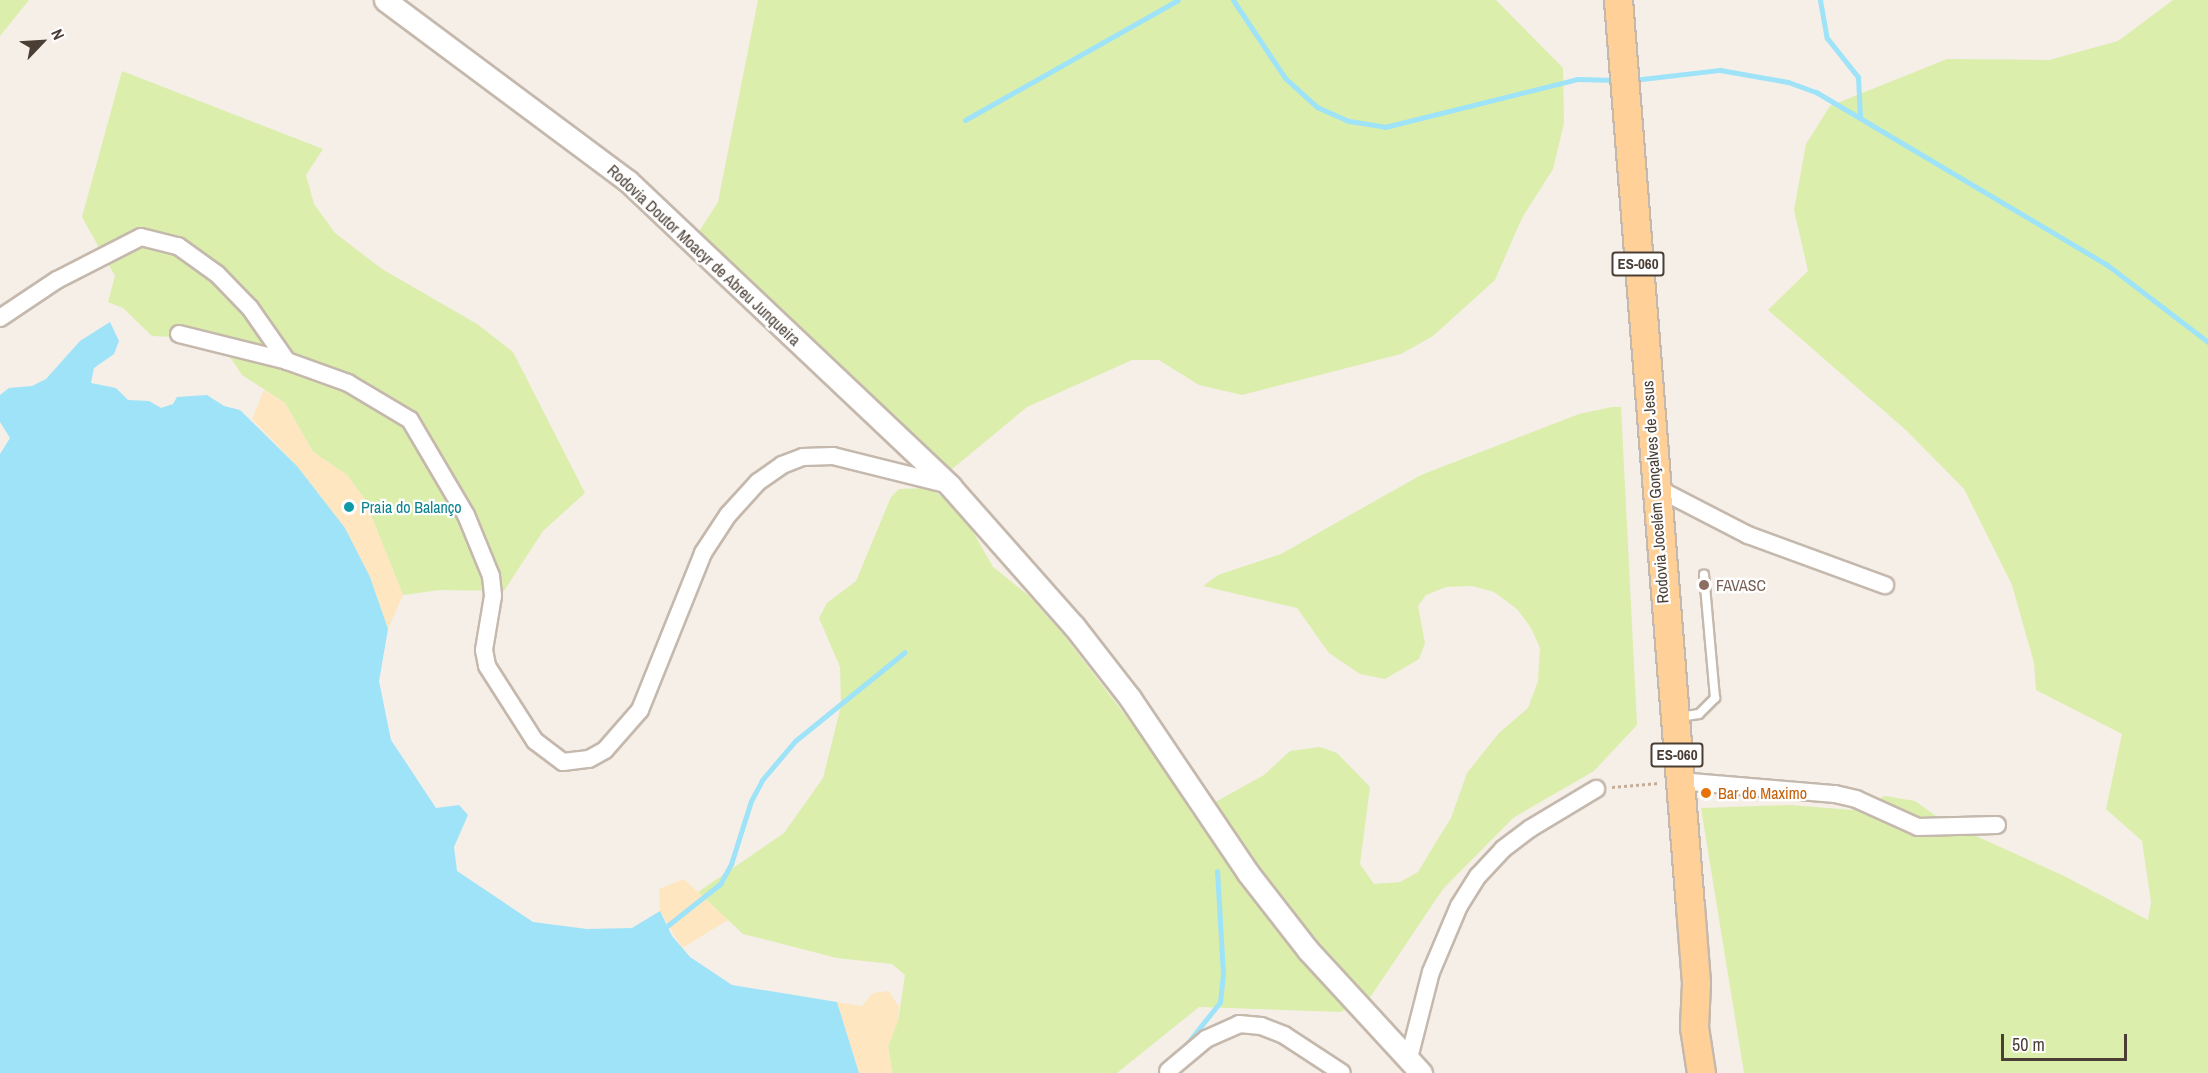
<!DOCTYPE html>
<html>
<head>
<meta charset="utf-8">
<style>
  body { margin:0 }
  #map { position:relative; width:2208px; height:1073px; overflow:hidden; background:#f5efe8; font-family:"Archivo Narrow",sans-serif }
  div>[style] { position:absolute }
  .green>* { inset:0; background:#dbeeac }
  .sand>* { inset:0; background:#fde6c0 }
  .water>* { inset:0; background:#9ee3f8 }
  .stream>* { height:5px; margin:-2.5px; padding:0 2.5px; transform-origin:2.5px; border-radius:2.5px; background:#9ee3f8 }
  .path>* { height:3px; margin-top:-1.5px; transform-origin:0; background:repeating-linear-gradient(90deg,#c5ae99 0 3px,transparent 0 6px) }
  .roads { filter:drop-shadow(2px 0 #c5b8ac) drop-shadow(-2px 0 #c5b8ac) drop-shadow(0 2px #c5b8ac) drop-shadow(0 -2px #c5b8ac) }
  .service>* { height:8px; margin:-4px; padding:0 4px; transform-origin:4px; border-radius:4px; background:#fff }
  .minor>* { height:16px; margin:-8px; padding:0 8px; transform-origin:8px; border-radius:8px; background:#fff }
  .tertiary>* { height:21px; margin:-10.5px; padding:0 10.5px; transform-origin:10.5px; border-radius:10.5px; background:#fff }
  .primary>* { height:27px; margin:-13.5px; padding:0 13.5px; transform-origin:13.5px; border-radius:13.5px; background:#ffd097 }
  .dots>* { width:16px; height:16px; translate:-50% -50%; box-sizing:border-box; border:3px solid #fff; border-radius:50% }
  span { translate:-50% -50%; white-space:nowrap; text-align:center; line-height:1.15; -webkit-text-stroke:4.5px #fff; paint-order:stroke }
  .shield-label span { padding:2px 4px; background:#fff; border:2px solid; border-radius:4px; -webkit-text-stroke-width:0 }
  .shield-label { font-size:15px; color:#4a3e35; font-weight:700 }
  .street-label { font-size:16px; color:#4a3e35 }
  .culture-label { font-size:16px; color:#0d838f }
  .left { translate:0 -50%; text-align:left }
  .education-label { font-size:16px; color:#785e54 }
  .food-label { font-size:16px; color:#c56008 }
  .north { position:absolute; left:12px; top:12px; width:60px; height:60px; -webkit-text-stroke:4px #fff; paint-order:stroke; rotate:65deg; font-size:16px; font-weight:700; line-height:24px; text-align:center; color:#4a3e35 }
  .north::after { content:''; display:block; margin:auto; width:21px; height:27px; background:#4a3e35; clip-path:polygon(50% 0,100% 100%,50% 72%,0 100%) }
  .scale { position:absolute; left:2001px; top:1034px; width:126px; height:27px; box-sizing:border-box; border:3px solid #4a3e35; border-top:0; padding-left:8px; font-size:18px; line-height:21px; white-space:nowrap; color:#4a3e35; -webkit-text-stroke:4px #fff; paint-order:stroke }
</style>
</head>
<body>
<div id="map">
  <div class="green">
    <div style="clip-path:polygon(0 0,29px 0,0 36px)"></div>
    <div style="clip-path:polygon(758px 0,1496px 0,1563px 68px,1564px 123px,1553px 169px,1522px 218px,1495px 280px,1433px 336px,1401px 354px,1242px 395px,1199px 385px,1159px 360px,1132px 360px,1027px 407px,934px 484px,800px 353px,686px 252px,718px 202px)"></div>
    <div style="clip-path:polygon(2173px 0,2208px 0,2208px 1073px,1744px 1073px,1701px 808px,1790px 805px,1852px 810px,1885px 796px,1915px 801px,1943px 821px,2064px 876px,2148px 920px,2151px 902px,2142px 841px,2106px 809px,2122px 734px,2036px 690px,2034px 663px,2012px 585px,1964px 489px,1907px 431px,1768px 310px,1808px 271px,1794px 210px,1806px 144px,1830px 106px,1947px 59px,2049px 60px,2118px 41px)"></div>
    <div style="clip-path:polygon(122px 71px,323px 149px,306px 175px,314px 204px,335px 233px,382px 269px,477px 324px,513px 352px,585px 493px,543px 531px,504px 591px,440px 590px,403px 595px,364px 498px,347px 475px,313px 452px,285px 403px,242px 375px,226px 351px,174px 337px,152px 336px,123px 308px,108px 302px,115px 276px,82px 217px)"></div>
    <div style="clip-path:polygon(1612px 407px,1621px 407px,1637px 725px,1594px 771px,1513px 818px,1443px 889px,1367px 1002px,1340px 1012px,1199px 1007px,1117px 1073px,892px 1073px,888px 1046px,898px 1021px,905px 975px,892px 964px,837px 958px,743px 934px,698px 892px,784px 833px,823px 778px,841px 706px,840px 667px,819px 618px,827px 603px,856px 581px,891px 497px,899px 489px,928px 488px,959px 507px,993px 567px,1028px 595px,1063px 634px,1181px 788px,1192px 815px,1264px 775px,1290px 751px,1320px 747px,1337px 753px,1370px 787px,1360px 864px,1374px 884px,1400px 882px,1418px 872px,1436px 842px,1451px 818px,1467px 773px,1499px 733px,1528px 708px,1538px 681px,1540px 648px,1531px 628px,1517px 609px,1494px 592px,1472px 586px,1446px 587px,1426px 595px,1418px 606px,1425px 643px,1419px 659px,1385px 679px,1360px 674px,1329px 653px,1297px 608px,1203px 586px,1218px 575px,1281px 554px,1421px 475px,1579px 414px)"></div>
  </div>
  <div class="sand">
    <div style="clip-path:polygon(264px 390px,285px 403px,313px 452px,347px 475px,364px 498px,403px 595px,388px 629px,370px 577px,345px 528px,297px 466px,252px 419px)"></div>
    <div style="clip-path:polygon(684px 879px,728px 920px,682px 948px,660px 911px,659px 889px)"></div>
    <div style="clip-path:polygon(889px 991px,899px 1007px,898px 1021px,888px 1046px,892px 1073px,859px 1073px,837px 1002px,862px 1006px,873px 993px)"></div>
  </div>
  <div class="water">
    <div style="clip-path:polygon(110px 322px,119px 341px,114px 354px,94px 368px,91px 383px,116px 388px,128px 400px,149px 401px,161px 408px,173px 404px,177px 397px,207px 395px,224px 406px,240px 410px,297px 466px,345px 528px,370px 577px,388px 629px,379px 681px,391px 740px,436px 808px,459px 805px,468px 815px,454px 847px,457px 871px,533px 922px,587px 929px,632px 928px,660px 911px,672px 936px,690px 957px,732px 985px,837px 1002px,859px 1073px,0 1073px,0 454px,10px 438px,0 422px,0 395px,9px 388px,32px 386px,46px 379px,80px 341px)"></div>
  </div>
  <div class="stream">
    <div style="left:1233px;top:0;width:94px;rotate:56.3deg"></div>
    <div style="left:1285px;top:78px;width:43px;rotate:42.2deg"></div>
    <div style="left:1317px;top:107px;width:35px;rotate:24deg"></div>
    <div style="left:1349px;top:121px;width:36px;rotate:9deg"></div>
    <div style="left:1385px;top:127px;width:198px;rotate:-14deg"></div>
    <div style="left:1577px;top:79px;width:40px;rotate:1.4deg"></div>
    <div style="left:1820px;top:0;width:39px;rotate:80deg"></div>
    <div style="left:1827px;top:38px;width:50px;rotate:51.5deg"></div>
    <div style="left:1858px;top:77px;width:40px;rotate:87.1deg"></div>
    <div style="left:1633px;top:80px;width:88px;rotate:-6.6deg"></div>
    <div style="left:1720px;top:70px;width:69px;rotate:10deg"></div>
    <div style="left:1788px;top:82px;width:30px;rotate:20deg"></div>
    <div style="left:1816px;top:92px;width:337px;rotate:30.7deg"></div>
    <div style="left:2106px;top:264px;width:128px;rotate:37.4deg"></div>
    <div style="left:965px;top:120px;width:244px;rotate:-29.4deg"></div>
    <div style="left:667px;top:926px;width:68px;rotate:-38.4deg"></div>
    <div style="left:720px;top:884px;width:23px;rotate:-61deg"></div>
    <div style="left:731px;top:864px;width:66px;rotate:-72.4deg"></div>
    <div style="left:751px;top:801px;width:24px;rotate:-62deg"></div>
    <div style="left:762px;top:780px;width:51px;rotate:-49.8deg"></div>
    <div style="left:795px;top:741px;width:141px;rotate:-39deg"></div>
    <div style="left:1182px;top:1050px;width:61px;rotate:-51.6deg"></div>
    <div style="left:1220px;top:1002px;width:28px;rotate:-84deg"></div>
    <div style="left:1223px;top:974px;width:103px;rotate:-93.3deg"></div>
  </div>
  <div class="path">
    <div style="left:1612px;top:787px;width:47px;rotate:-4.9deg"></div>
  </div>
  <div class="roads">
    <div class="service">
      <div style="left:1680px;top:717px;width:19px;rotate:-9deg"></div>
      <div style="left:1699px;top:714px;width:23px;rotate:-45deg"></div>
      <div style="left:1715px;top:698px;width:124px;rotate:-95.1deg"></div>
    </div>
    <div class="minor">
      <div style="left:0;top:318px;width:69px;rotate:-33.7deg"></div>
      <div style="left:57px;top:280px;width:94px;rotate:-27.1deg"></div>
      <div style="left:141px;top:237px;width:38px;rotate:14deg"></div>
      <div style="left:178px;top:246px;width:48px;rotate:35.7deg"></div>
      <div style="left:217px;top:274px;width:47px;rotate:45.9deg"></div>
      <div style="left:250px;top:308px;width:65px;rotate:55.1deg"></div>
      <div style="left:179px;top:334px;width:111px;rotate:14deg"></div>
      <div style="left:287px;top:361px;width:65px;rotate:19.8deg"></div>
      <div style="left:348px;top:383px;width:72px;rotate:30.8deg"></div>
      <div style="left:410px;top:420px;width:110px;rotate:59.5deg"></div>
      <div style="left:466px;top:515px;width:66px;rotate:67.7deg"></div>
      <div style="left:491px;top:576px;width:20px;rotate:84deg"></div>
      <div style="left:493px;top:596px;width:55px;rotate:99.5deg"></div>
      <div style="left:484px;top:650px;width:16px;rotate:79deg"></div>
      <div style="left:487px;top:666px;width:89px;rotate:57.4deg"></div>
      <div style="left:535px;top:741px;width:35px;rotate:37deg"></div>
      <div style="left:563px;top:762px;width:26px;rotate:-7deg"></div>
      <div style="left:589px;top:759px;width:18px;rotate:-29deg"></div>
      <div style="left:605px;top:750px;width:53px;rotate:-48.8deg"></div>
      <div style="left:640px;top:710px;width:169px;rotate:-68.1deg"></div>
      <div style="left:703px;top:553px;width:45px;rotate:-56.7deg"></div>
      <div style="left:728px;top:515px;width:45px;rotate:-47.7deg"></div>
      <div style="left:758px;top:482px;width:29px;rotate:-35deg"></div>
      <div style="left:782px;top:465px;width:22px;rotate:-21deg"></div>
      <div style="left:803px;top:457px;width:30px;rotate:-2deg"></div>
      <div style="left:833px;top:456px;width:120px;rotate:14deg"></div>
      <div style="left:1655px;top:487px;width:105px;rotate:27.3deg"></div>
      <div style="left:1748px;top:535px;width:146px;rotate:20.1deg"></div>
      <div style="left:1679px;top:781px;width:157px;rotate:4.8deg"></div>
      <div style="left:1835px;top:794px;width:22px;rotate:13deg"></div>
      <div style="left:1856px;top:799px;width:68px;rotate:24.3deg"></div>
      <div style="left:1918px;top:827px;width:79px;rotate:-1.5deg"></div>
      <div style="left:1409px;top:1058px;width:89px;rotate:-75.7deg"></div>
      <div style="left:1431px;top:972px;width:72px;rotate:-67deg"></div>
      <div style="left:1459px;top:906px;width:36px;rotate:-58deg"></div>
      <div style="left:1478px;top:876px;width:37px;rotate:-47deg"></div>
      <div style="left:1503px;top:849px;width:35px;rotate:-37deg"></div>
      <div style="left:1531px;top:828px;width:76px;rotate:-31deg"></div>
      <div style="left:1168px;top:1071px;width:50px;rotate:-40.1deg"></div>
      <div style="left:1206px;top:1039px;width:36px;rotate:-24deg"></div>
      <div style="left:1239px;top:1024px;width:22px;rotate:5deg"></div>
      <div style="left:1261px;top:1026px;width:25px;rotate:21deg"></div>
      <div style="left:1284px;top:1035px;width:69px;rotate:33.2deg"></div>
    </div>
    <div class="tertiary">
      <div style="left:385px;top:0;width:303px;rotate:36.7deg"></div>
      <div style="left:628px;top:181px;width:444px;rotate:43.4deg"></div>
      <div style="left:950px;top:486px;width:187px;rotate:48.5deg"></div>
      <div style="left:1074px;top:626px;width:91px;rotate:52.1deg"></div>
      <div style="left:1130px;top:698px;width:211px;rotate:56deg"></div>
      <div style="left:1248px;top:873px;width:98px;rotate:52.1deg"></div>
      <div style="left:1308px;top:950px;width:167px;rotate:47.4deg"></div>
    </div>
    <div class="primary">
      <div style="left:1618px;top:0;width:909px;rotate:85.46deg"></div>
      <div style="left:1690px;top:906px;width:77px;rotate:85.5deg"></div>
      <div style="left:1696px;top:983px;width:44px;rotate:92.6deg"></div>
      <div style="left:1694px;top:1027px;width:47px;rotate:81.3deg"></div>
    </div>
  </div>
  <div class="dots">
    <div style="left:349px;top:507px;background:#0f9aa8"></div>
    <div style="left:1704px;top:585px;background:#8d6e63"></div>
    <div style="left:1706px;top:793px;background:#e8710a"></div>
  </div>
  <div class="shield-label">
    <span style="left:1638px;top:264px">ES-060</span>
    <span style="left:1677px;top:755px">ES-060</span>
  </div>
  <div class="street-label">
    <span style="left:704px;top:255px;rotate:43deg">Rodovia Doutor Moacyr de Abreu Junqueira</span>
    <span style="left:1655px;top:492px;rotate:-94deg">Rodovia Jocelém Gonçalves de Jesus</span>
  </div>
  <div class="culture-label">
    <span class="left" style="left:361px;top:507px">Praia do Balanço</span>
  </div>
  <div class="education-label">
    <span class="left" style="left:1716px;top:585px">FAVASC</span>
  </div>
  <div class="food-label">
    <span class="left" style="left:1718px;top:793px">Bar do Maximo</span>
  </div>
  <div class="north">N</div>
  <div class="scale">50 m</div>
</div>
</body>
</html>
